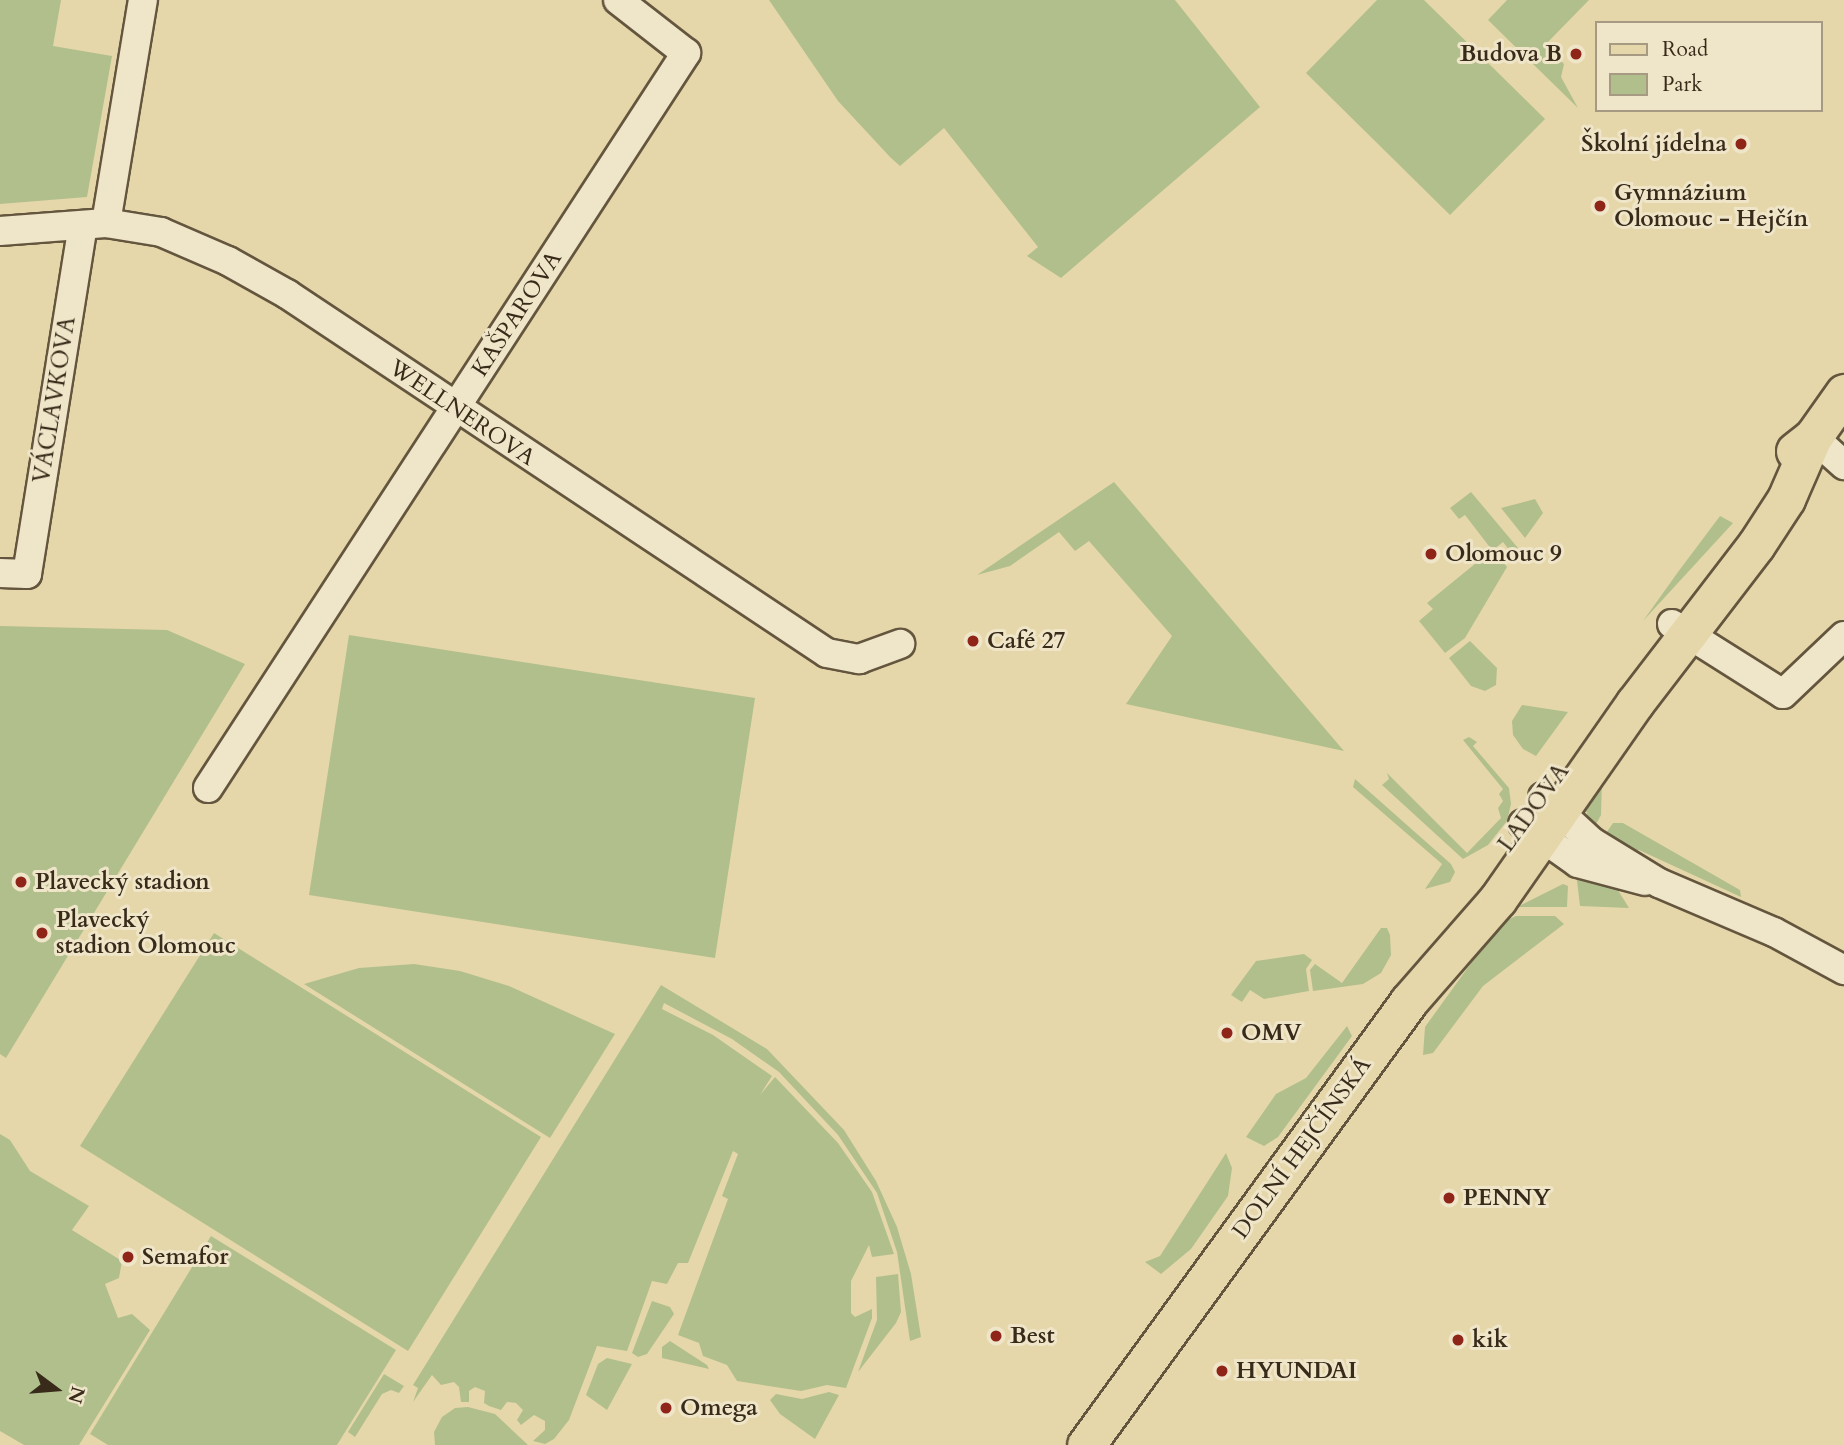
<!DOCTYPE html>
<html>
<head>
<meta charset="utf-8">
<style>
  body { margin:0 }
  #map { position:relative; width:1844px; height:1445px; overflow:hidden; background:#e6d7ab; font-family:Cardo,serif }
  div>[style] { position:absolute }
  .green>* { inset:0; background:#b1bf8c }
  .roads { filter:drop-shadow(2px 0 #64563e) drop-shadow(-2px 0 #64563e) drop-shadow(0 2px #64563e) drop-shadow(0 -2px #64563e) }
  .minor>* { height:28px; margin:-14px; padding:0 14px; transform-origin:14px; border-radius:14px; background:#efe5c8 }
  .major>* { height:37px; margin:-18.5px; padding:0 18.5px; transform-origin:18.5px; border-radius:18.5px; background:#e6d7ab }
  .dots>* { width:19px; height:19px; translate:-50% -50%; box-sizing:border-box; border:4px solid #efe5c8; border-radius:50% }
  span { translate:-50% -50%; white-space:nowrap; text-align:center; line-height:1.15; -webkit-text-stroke:6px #efe5c8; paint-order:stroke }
  .poi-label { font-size:23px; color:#382b1a; font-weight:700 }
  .right { translate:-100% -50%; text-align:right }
  .left { translate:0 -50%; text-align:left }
  .street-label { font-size:23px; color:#382b1a }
  .legend { position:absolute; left:1595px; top:21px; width:228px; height:91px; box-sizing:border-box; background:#efe5c8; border:2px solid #a69b82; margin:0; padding:9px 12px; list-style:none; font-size:21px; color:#382b1a }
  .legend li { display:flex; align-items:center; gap:14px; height:35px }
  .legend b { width:35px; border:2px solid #a69b82 }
  .north { position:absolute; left:21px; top:1354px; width:70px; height:70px; -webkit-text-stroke:5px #efe5c8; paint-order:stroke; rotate:106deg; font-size:19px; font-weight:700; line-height:28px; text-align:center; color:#382b1a }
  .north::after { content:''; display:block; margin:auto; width:24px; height:32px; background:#382b1a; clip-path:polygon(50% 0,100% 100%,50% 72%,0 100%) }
</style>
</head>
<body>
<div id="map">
  <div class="green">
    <div style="clip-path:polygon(0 0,61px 0,53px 46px,112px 56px,87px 197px,0 204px)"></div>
    <div style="clip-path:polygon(769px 0,1175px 0,1260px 107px,1061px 278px,1027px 256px,1038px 247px,944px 128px,900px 166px,890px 157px,838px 101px)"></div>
    <div style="clip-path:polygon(1377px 0,1424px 0,1545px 119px,1450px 215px,1306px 73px)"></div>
    <div style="clip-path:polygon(1507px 0,1589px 0,1545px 45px,1564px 64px,1561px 77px,1578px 108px,1488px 20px)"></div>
    <div style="clip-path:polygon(1114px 482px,1344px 751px,1126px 704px,1172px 636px,1089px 541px,1075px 551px,1059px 532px,1010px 566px,977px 575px)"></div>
    <div style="clip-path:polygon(1471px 492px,1518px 548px,1514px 556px,1503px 542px,1493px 550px,1507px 567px,1465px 638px,1445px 653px,1419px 621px,1433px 609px,1427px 603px,1492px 550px,1465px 515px,1459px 519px,1450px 508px)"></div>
    <div style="clip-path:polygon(1535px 499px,1543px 513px,1525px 538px,1501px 508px)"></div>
    <div style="clip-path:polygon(1720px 516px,1733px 523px,1643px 621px,1678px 572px)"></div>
    <div style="clip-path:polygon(0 626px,167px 630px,245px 664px,6px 1058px,0 1054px)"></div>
    <div style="clip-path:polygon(349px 635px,755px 698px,715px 958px,309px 895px)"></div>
    <div style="clip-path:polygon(1470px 641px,1497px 668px,1496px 685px,1485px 691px,1471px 686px,1449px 658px)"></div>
    <div style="clip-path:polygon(1522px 705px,1568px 712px,1536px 756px,1523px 749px,1513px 735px,1512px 721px)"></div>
    <div style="clip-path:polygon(1469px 737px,1477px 742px,1473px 746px,1509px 788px,1511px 804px,1507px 821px,1488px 845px,1463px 859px,1382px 785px,1389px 779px,1387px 773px,1467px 853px,1501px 818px,1498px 808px,1503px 801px,1499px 794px,1503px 789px,1463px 740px)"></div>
    <div style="clip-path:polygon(1355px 779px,1451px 864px,1455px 872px,1450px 882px,1425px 889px,1442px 864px,1353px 787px)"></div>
    <div style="clip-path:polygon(1602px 780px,1601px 815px,1592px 832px,1584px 803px)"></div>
    <div style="clip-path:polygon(1613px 823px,1623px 823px,1740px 890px,1741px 897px,1639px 850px,1631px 852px,1602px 839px)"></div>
    <div style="clip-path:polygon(1576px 872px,1616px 887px,1629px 908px,1580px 906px)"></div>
    <div style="clip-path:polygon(1563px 884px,1568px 886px,1567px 907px,1517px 907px)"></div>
    <div style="clip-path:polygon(1516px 916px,1555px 916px,1564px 924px,1483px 986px,1433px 1053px,1423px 1055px,1425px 1027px,1500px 923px)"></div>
    <div style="clip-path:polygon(1381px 928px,1387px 928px,1390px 935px,1391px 955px,1381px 973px,1363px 984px,1313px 991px,1310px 970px,1315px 964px,1342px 983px)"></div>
    <div style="clip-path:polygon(214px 933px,541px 1137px,408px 1351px,80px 1146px)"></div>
    <div style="clip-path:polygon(1304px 954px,1312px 960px,1306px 969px,1309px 991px,1264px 999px,1250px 990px,1242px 1002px,1231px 995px,1256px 961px)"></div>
    <div style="clip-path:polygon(414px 964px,460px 971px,509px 986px,615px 1034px,550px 1138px,304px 984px,359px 968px)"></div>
    <div style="clip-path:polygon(661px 985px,767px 1049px,844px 1130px,876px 1181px,897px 1227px,911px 1274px,921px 1337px,910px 1341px,897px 1252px,877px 1193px,838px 1135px,779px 1072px,732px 1039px,664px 1003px,662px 1009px,713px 1035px,772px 1076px,760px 1095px,775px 1077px,838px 1143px,872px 1192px,894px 1254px,872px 1257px,869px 1245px,851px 1281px,851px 1313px,855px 1317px,872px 1309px,872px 1318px,846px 1388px,827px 1385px,801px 1391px,737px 1381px,727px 1365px,703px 1356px,699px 1343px,678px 1335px,728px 1199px,722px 1196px,738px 1154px,733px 1151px,688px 1263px,678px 1263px,667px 1284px,652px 1281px,627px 1351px,597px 1346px,569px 1420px,554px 1439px,545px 1444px,533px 1441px,545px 1430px,545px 1421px,534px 1415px,521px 1425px,517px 1420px,523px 1410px,516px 1403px,507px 1402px,501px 1410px,489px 1406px,484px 1403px,485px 1391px,475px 1387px,469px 1391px,469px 1402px,461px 1402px,459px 1387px,454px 1382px,441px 1385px,432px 1375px,413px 1402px,418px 1388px,413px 1385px)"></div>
    <div style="clip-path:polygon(1347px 1026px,1352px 1036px,1278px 1137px,1264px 1146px,1246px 1137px,1276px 1094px,1306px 1078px)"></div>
    <div style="clip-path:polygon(0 1134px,10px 1140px,30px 1171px,89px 1206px,72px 1230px,122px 1261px,119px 1278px,105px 1284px,118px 1318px,132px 1314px,150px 1330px,79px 1445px,24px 1445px,0 1431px)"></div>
    <div style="clip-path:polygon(1226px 1153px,1232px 1168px,1228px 1196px,1191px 1249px,1161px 1274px,1145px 1262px,1160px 1256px)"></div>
    <div style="clip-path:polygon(211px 1236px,396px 1350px,337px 1445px,108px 1445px,90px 1434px)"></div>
    <div style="clip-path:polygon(898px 1274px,901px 1312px,896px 1323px,858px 1372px,877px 1320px,876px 1277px)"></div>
    <div style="clip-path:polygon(652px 1301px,670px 1307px,674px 1314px,647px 1354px,638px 1357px,632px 1353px)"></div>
    <div style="clip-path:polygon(670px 1341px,707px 1365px,709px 1369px,662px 1358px,662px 1347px)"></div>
    <div style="clip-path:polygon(607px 1358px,632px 1364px,607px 1410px,586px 1395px,598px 1364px)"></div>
    <div style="clip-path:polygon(384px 1374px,404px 1386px,399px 1393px,391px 1390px,382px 1394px,355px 1437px,348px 1432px)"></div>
    <div style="clip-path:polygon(829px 1392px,839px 1395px,815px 1439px,780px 1414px,770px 1400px,776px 1394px,802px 1399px)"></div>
    <div style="clip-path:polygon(468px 1407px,495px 1414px,528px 1445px,435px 1445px,434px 1432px,442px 1417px,455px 1408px)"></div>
  </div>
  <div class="roads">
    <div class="minor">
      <div style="left:106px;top:223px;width:226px;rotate:-80.6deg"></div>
      <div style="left:0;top:231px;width:106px;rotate:-4.3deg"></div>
      <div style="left:106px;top:223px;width:56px;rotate:9.3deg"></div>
      <div style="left:161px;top:232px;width:73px;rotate:23.4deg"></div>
      <div style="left:228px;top:261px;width:68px;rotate:29.2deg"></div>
      <div style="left:287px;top:294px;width:648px;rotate:33.62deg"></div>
      <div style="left:827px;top:653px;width:33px;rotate:11deg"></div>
      <div style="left:859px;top:659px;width:44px;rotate:-20.1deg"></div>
      <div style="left:1813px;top:437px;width:42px;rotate:42.1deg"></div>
      <div style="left:0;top:573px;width:27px;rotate:2deg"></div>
      <div style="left:27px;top:574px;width:352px;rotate:-80.9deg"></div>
      <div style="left:1672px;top:624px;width:131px;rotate:32.2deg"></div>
      <div style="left:1783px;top:694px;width:84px;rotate:-43.6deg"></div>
      <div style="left:208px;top:788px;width:877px;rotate:-56.96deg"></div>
      <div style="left:686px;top:53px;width:86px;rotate:-142.1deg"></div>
      <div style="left:1543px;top:797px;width:67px;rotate:42.6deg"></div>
      <div style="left:1592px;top:842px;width:79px;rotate:31.5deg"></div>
      <div style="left:1659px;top:883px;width:125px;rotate:23.1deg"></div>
      <div style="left:1774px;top:932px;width:80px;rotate:28.5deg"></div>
      <div style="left:1523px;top:824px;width:67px;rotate:35.3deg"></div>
      <div style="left:1578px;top:863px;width:69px;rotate:15deg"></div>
    </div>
    <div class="major">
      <div style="left:1795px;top:451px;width:23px;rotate:-38deg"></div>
      <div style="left:1813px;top:437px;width:54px;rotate:-54.8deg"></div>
      <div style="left:1086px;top:1445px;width:549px;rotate:-53.96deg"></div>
      <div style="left:1409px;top:1001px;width:135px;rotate:-48.9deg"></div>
      <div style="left:1498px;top:899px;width:238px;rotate:-55.1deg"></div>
      <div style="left:1634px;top:704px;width:200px;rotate:-52.5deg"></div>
      <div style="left:1756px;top:545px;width:55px;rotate:-56.9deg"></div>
      <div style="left:1786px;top:499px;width:68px;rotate:-66.5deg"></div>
    </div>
  </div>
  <div class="dots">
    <div style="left:1576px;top:54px;background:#8f2418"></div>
    <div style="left:1741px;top:144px;background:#8f2418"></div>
    <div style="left:1600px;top:206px;background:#8f2418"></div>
    <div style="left:1431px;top:554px;background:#8f2418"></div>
    <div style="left:973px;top:641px;background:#8f2418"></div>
    <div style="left:21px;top:882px;background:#8f2418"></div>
    <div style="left:42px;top:933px;background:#8f2418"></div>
    <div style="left:1227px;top:1033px;background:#8f2418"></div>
    <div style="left:1449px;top:1198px;background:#8f2418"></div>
    <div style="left:128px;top:1257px;background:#8f2418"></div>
    <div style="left:996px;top:1336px;background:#8f2418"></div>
    <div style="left:1458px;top:1340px;background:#8f2418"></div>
    <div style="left:1222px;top:1371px;background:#8f2418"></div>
    <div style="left:666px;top:1408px;background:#8f2418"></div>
  </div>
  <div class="poi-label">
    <span class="right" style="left:1562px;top:54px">Budova B</span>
    <span class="right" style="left:1727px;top:144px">Školní jídelna</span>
    <span class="left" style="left:1614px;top:206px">Gymnázium<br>Olomouc - Hejčín</span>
    <span class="left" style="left:1445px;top:554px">Olomouc 9</span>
    <span class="left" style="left:987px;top:641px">Café 27</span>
    <span class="left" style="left:35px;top:882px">Plavecký stadion</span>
    <span class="left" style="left:56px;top:933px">Plavecký<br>stadion Olomouc</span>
    <span class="left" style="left:1241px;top:1033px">OMV</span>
    <span class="left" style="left:1463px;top:1198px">PENNY</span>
    <span class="left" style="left:142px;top:1257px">Semafor</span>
    <span class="left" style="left:1010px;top:1336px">Best</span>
    <span class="left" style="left:1472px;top:1340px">kik</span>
    <span class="left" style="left:1236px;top:1371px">HYUNDAI</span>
    <span class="left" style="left:680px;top:1408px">Omega</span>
  </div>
  <div class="street-label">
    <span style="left:517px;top:314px;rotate:-57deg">KAŠPAROVA</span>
    <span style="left:55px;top:400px;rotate:-81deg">VÁCLAVKOVA</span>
    <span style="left:462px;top:413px;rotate:34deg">WELLNEROVA</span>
    <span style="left:1534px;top:808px;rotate:-54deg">LADOVA</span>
    <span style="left:1302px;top:1148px;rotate:-54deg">DOLNÍ HEJČÍNSKÁ</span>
  </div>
  <ul class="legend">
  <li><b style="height:9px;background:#e6d7ab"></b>Road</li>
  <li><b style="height:19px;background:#b1bf8c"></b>Park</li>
  </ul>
  <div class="north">N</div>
</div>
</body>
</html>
